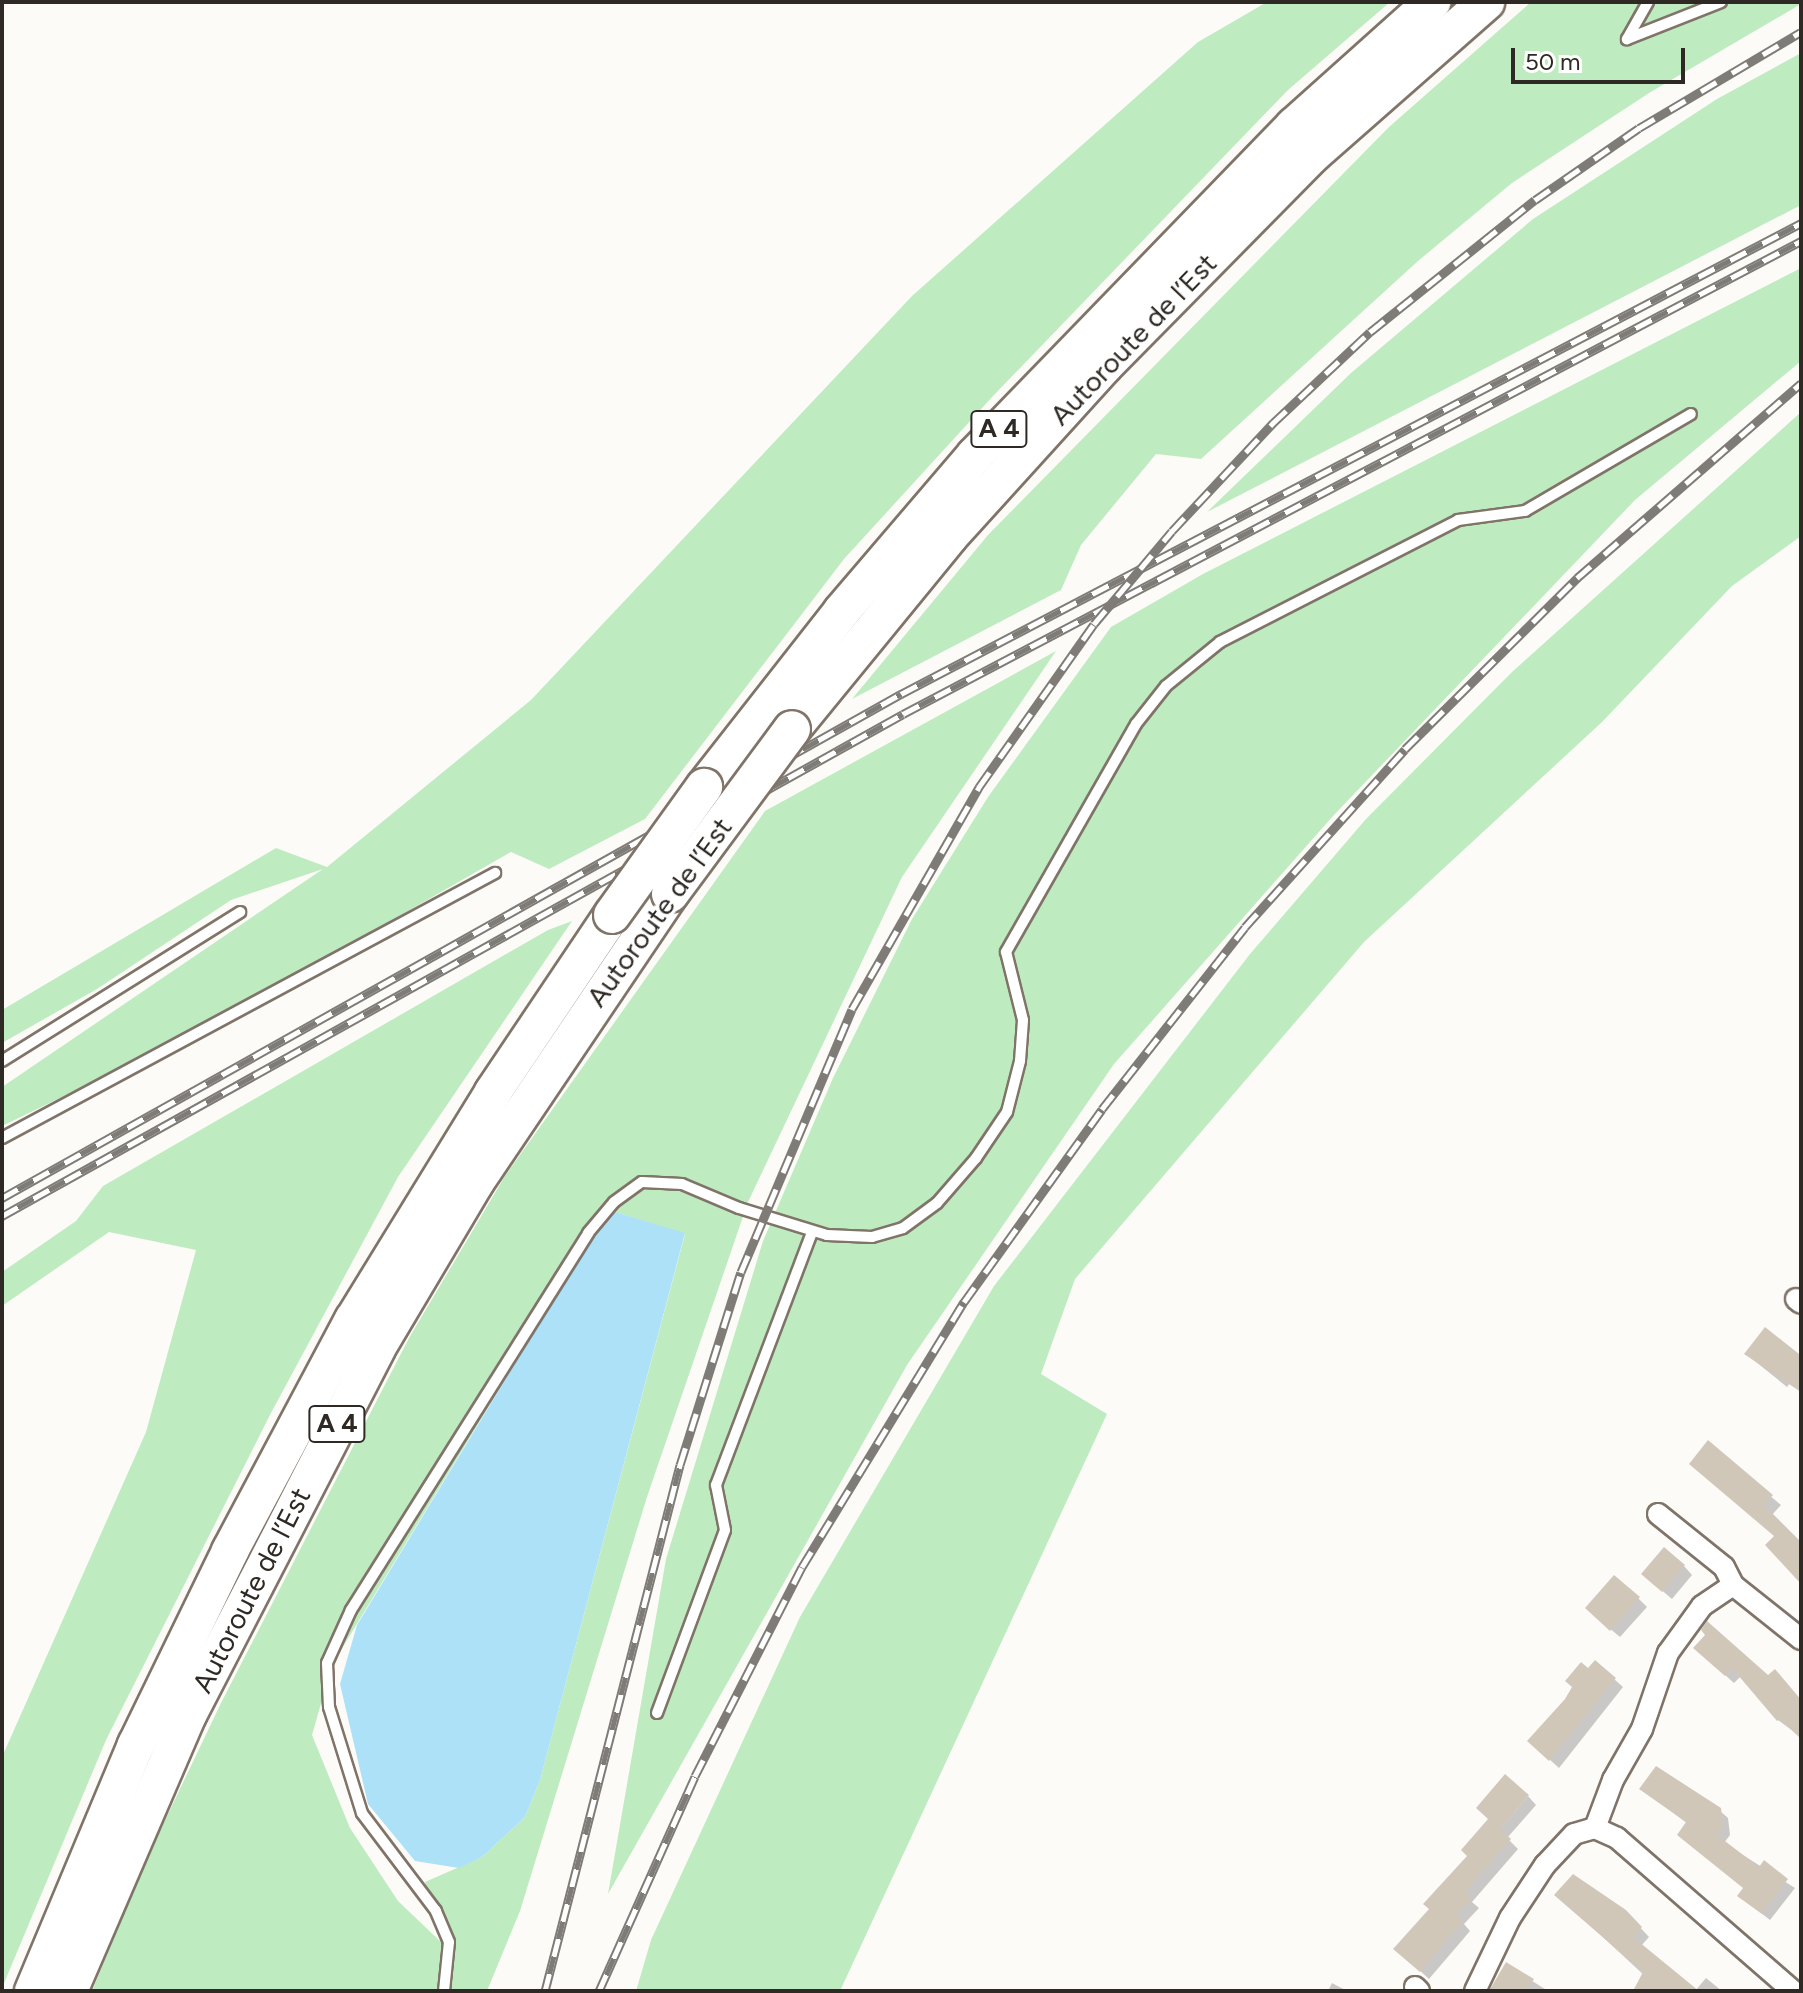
<!DOCTYPE html>
<html>
<head>
<meta charset="utf-8">
<style>
  body { margin:0 }
  #map { position:relative; width:1803px; height:1993px; overflow:hidden; background:#fdfbf8; font-family:Figtree,sans-serif }
  div>[style] { position:absolute }
  .green>* { inset:0; background:#beecc0 }
  .water>* { inset:0; background:#ace1f8 }
  .shadow>* { inset:0; background:#0003 }
  .building>* { inset:0; background:#d1c7b9 }
  .roads { filter:drop-shadow(2px 0 #807469) drop-shadow(-2px 0 #807469) drop-shadow(0 2px #807469) drop-shadow(0 -2px #807469) }
  .service>* { height:10px; margin:-5px; padding:0 5px; transform-origin:5px; border-radius:5px; background:#fff }
  .minor>* { height:20px; margin:-10px; padding:0 10px; transform-origin:10px; border-radius:10px; background:#fff }
  .motorway>* { height:36px; margin:-18px; padding:0 18px; transform-origin:18px; border-radius:18px; background:#fff }
  .rail>* { height:9px; margin-top:-4.5px; transform-origin:0; background:repeating-linear-gradient(90deg,#fff 0 18px,#7f7b77 0 36px); box-sizing:border-box; border-block:2px solid #7f7b77 }
  .bridges { filter:drop-shadow(2px 0 #807469) drop-shadow(-2px 0 #807469) drop-shadow(0 2px #807469) drop-shadow(0 -2px #807469) }
  .motorway-bridge>* { height:36px; margin:-18px; padding:0 18px; transform-origin:18px; border-radius:18px; background:#fff }
  span { translate:-50% -50%; white-space:nowrap; text-align:center; line-height:1.15; -webkit-text-stroke:7px #fff; paint-order:stroke }
  .shield-label span { padding:2px 6px; background:#fff; border:2px solid; border-radius:6px; -webkit-text-stroke-width:0 }
  .shield-label { font-size:26px; color:#2e2924; font-weight:700 }
  .street-label { font-size:28px; color:#2e2924 }
  .frame { position:absolute; inset:0; border:4px solid #2e2924; pointer-events:none }
  .scale { position:absolute; left:1511px; top:48px; width:174px; height:36px; box-sizing:border-box; border:4px solid #2e2924; border-top:0; padding-left:10px; font-size:24px; line-height:28px; white-space:nowrap; color:#2e2924; -webkit-text-stroke:6px #fff; paint-order:stroke }
</style>
</head>
<body>
<div id="map">
  <div class="green">
    <div style="clip-path:polygon(1267px 2px,1390px 2px,1288px 90px,993px 396px,844px 559px,645px 819px,549px 869px,511px 852px,197px 1032px,2px 1126px,2px 1087px,323px 869px,231px 900px,97px 989px,2px 1043px,2px 1010px,276px 848px,327px 867px,531px 700px,912px 296px,1198px 42px)"></div>
    <div style="clip-path:polygon(1531px 2px,1801px 4px,1649px 93px,1512px 183px,1418px 261px,1201px 459px,1156px 454px,1081px 545px,1061px 590px,852px 699px,988px 535px,1389px 127px)"></div>
    <div style="clip-path:polygon(1801px 53px,1801px 205px,1207px 512px,1351px 373px,1533px 219px,1717px 99px)"></div>
    <div style="clip-path:polygon(1801px 268px,1801px 361px,1635px 500px,1333px 816px,1114px 1064px,907px 1365px,608px 1894px,666px 1559px,763px 1241px,833px 1078px,912px 919px,988px 797px,1111px 627px,1203px 574px)"></div>
    <div style="clip-path:polygon(1801px 412px,1801px 536px,1732px 586px,1602px 722px,1364px 942px,1075px 1279px,1041px 1374px,1107px 1414px,840px 1991px,636px 1991px,651px 1940px,800px 1617px,994px 1286px,1250px 954px,1366px 819px,1512px 672px)"></div>
    <div style="clip-path:polygon(evenodd,1056px 651px,902px 877px,748px 1202px,647px 1497px,520px 1911px,487px 1991px,92px 1991px,147px 1858px,221px 1703px,409px 1338px,505px 1176px,765px 811px,1056px 651px,608px 1210px,685px 1234px,540px 1780px,525px 1817px,482px 1857px,425px 1882px,441px 1942px,398px 1901px,350px 1828px,312px 1735px,332px 1665px,608px 1210px)"></div>
    <div style="clip-path:polygon(572px 921px,398px 1177px,271px 1413px,106px 1740px,2px 1988px,2px 1757px,146px 1432px,196px 1250px,109px 1232px,2px 1306px,2px 1272px,76px 1221px,103px 1186px,548px 930px)"></div>
  </div>
  <div class="water">
    <div style="clip-path:polygon(608px 1210px,685px 1233px,540px 1780px,525px 1817px,482px 1857px,459px 1868px,415px 1861px,368px 1804px,340px 1684px,357px 1625px)"></div>
  </div>
  <div class="shadow">
    <div style="clip-path:polygon(1765px 1330px,1801px 1358px,1801px 1392px,1790px 1383px,1787px 1387px,1746px 1354px)"></div>
    <div style="clip-path:polygon(1708px 1443px,1781px 1505px,1772px 1515px,1801px 1544px,1801px 1582px,1776px 1537px)"></div>
    <div style="clip-path:polygon(1684px 1566px,1692px 1575px,1672px 1599px,1652px 1582px)"></div>
    <div style="clip-path:polygon(1638px 1598px,1647px 1607px,1620px 1637px,1596px 1617px)"></div>
    <div style="clip-path:polygon(1704px 1656px,1784px 1680px,1801px 1700px,1801px 1737px,1778px 1720px,1741px 1676px,1734px 1683px)"></div>
    <div style="clip-path:polygon(1614px 1679px,1623px 1687px,1559px 1768px,1538px 1749px,1574px 1687px)"></div>
    <div style="clip-path:polygon(1642px 1789px,1719px 1810px,1728px 1818px,1730px 1835px,1724px 1843px,1795px 1888px,1770px 1920px,1748px 1903px,1745px 1889px,1688px 1824px)"></div>
    <div style="clip-path:polygon(1528px 1796px,1536px 1805px,1507px 1838px,1518px 1849px,1472px 1902px,1479px 1908px,1464px 1924px,1470px 1931px,1429px 1979px,1396px 1949px)"></div>
    <div style="clip-path:polygon(1566px 1903px,1625px 1911px,1649px 1937px,1641px 1946px,1694px 1991px,1635px 1991px,1646px 1977px)"></div>
    <div style="clip-path:polygon(1507px 1965px,1548px 1991px,1498px 1991px)"></div>
    <div style="clip-path:polygon(1706px 1978px,1722px 1991px,1695px 1991px)"></div>
    <div style="clip-path:polygon(1332px 1983px,1347px 1991px,1328px 1991px)"></div>
  </div>
  <div class="building">
    <div style="clip-path:polygon(1765px 1327px,1799px 1354px,1801px 1392px,1744px 1354px)"></div>
    <div style="clip-path:polygon(1708px 1440px,1773px 1495px,1764px 1505px,1801px 1542px,1801px 1584px,1765px 1545px,1774px 1536px,1689px 1464px)"></div>
    <div style="clip-path:polygon(1664px 1547px,1685px 1565px,1662px 1592px,1641px 1574px)"></div>
    <div style="clip-path:polygon(1614px 1575px,1640px 1597px,1610px 1631px,1585px 1608px)"></div>
    <div style="clip-path:polygon(1707px 1621px,1768px 1675px,1775px 1669px,1801px 1700px,1801px 1739px,1780px 1719px,1777px 1721px,1732px 1668px,1725px 1676px,1693px 1648px,1705px 1635px,1701px 1630px)"></div>
    <div style="clip-path:polygon(1595px 1660px,1616px 1678px,1549px 1761px,1527px 1741px,1565px 1699px,1572px 1687px,1565px 1681px,1581px 1662px,1588px 1668px)"></div>
    <div style="clip-path:polygon(1656px 1766px,1721px 1808px,1723px 1826px,1717px 1835px,1759px 1867px,1764px 1860px,1788px 1879px,1762px 1914px,1737px 1896px,1743px 1888px,1677px 1835px,1686px 1822px,1639px 1789px)"></div>
    <div style="clip-path:polygon(1505px 1774px,1529px 1795px,1500px 1829px,1511px 1839px,1465px 1892px,1472px 1898px,1456px 1915px,1463px 1921px,1420px 1972px,1393px 1949px,1429px 1909px,1423px 1904px,1467px 1856px,1461px 1850px,1488px 1819px,1476px 1808px)"></div>
    <div style="clip-path:polygon(1573px 1874px,1626px 1910px,1642px 1927px,1633px 1937px,1699px 1991px,1633px 1991px,1643px 1972px,1554px 1895px)"></div>
    <div style="clip-path:polygon(1506px 1962px,1534px 1979px,1526px 1991px,1489px 1991px)"></div>
  </div>
  <div class="roads">
    <div class="service">
      <div style="left:1648px;top:2px;width:43px;rotate:119.6deg"></div>
      <div style="left:1627px;top:39px;width:101px;rotate:-21.5deg"></div>
      <div style="left:2px;top:1061px;width:281px;rotate:-32deg"></div>
      <div style="left:2px;top:1138px;width:560px;rotate:-28.26deg"></div>
      <div style="left:657px;top:1713px;width:195px;rotate:-69.6deg"></div>
      <div style="left:725px;top:1530px;width:46px;rotate:-101.3deg"></div>
      <div style="left:716px;top:1485px;width:271px;rotate:-69.2deg"></div>
      <div style="left:444px;top:1991px;width:49px;rotate:-84.2deg"></div>
      <div style="left:449px;top:1942px;width:34px;rotate:-113deg"></div>
      <div style="left:436px;top:1911px;width:123px;rotate:-127.1deg"></div>
      <div style="left:362px;top:1813px;width:111px;rotate:-107.3deg"></div>
      <div style="left:329px;top:1707px;width:44px;rotate:-92.6deg"></div>
      <div style="left:327px;top:1663px;width:58px;rotate:-65.6deg"></div>
      <div style="left:351px;top:1610px;width:445px;rotate:-57.8deg"></div>
      <div style="left:588px;top:1233px;width:40px;rotate:-50deg"></div>
      <div style="left:614px;top:1202px;width:34px;rotate:-36deg"></div>
      <div style="left:642px;top:1182px;width:40px;rotate:2.9deg"></div>
      <div style="left:682px;top:1184px;width:62px;rotate:22.8deg"></div>
      <div style="left:739px;top:1208px;width:92px;rotate:17.1deg"></div>
      <div style="left:827px;top:1235px;width:45px;rotate:2.5deg"></div>
      <div style="left:872px;top:1237px;width:32px;rotate:-16deg"></div>
      <div style="left:903px;top:1228px;width:42px;rotate:-36.3deg"></div>
      <div style="left:937px;top:1203px;width:60px;rotate:-49.1deg"></div>
      <div style="left:976px;top:1158px;width:55px;rotate:-56deg"></div>
      <div style="left:1007px;top:1112px;width:53px;rotate:-75.7deg"></div>
      <div style="left:1020px;top:1061px;width:41px;rotate:-85.8deg"></div>
      <div style="left:1023px;top:1020px;width:70px;rotate:-104deg"></div>
      <div style="left:1006px;top:952px;width:262px;rotate:-60.3deg"></div>
      <div style="left:1136px;top:724px;width:48px;rotate:-51.7deg"></div>
      <div style="left:1166px;top:686px;width:70px;rotate:-39.2deg"></div>
      <div style="left:1220px;top:642px;width:267px;rotate:-27.1deg"></div>
      <div style="left:1458px;top:520px;width:68px;rotate:-7.7deg"></div>
      <div style="left:1525px;top:511px;width:192px;rotate:-30.3deg"></div>
    </div>
    <div class="minor">
      <div style="left:1796px;top:1299px;width:6px;rotate:39deg"></div>
      <div style="left:1658px;top:1514px;width:85px;rotate:38.8deg"></div>
      <div style="left:1724px;top:1567px;width:20px;rotate:63deg"></div>
      <div style="left:1595px;top:1828px;width:51px;rotate:-69.4deg"></div>
      <div style="left:1613px;top:1780px;width:59px;rotate:-60.4deg"></div>
      <div style="left:1642px;top:1729px;width:80px;rotate:-71.1deg"></div>
      <div style="left:1668px;top:1653px;width:58px;rotate:-54.1deg"></div>
      <div style="left:1702px;top:1606px;width:37px;rotate:-34deg"></div>
      <div style="left:1733px;top:1585px;width:87px;rotate:38.5deg"></div>
      <div style="left:1415px;top:1987px;width:6px;rotate:45deg"></div>
      <div style="left:1475px;top:1991px;width:81px;rotate:-64.4deg"></div>
      <div style="left:1510px;top:1918px;width:64px;rotate:-56.6deg"></div>
      <div style="left:1545px;top:1865px;width:42px;rotate:-46.9deg"></div>
      <div style="left:1574px;top:1834px;width:22px;rotate:-16deg"></div>
      <div style="left:1595px;top:1828px;width:24px;rotate:24deg"></div>
      <div style="left:1617px;top:1838px;width:233px;rotate:41deg"></div>
    </div>
    <div class="motorway">
      <div style="left:792px;top:729px;width:248px;rotate:-50.7deg"></div>
      <div style="left:949px;top:537px;width:232px;rotate:-47.8deg"></div>
      <div style="left:1105px;top:365px;width:295px;rotate:-45.4deg"></div>
      <div style="left:1312px;top:155px;width:232px;rotate:-41.3deg"></div>
      <div style="left:704px;top:787px;width:222px;rotate:-51.9deg"></div>
      <div style="left:841px;top:612px;width:206px;rotate:-49.5deg"></div>
      <div style="left:975px;top:455px;width:458px;rotate:-45.9deg"></div>
      <div style="left:1294px;top:126px;width:186px;rotate:-41.9deg"></div>
      <div style="left:33px;top:1991px;width:267px;rotate:-67.3deg"></div>
      <div style="left:136px;top:1745px;width:216px;rotate:-64.1deg"></div>
      <div style="left:230px;top:1551px;width:262px;rotate:-62deg"></div>
      <div style="left:353px;top:1320px;width:268px;rotate:-58.4deg"></div>
      <div style="left:493px;top:1092px;width:213px;rotate:-56.1deg"></div>
      <div style="left:69px;top:1991px;width:301px;rotate:-66.7deg"></div>
      <div style="left:188px;top:1715px;width:424px;rotate:-62.7deg"></div>
      <div style="left:383px;top:1338px;width:180px;rotate:-59.3deg"></div>
      <div style="left:475px;top:1183px;width:349px;rotate:-56deg"></div>
    </div>
  </div>
  <div class="rail">
    <div style="left:2px;top:1198px;width:1031px;rotate:-29.28deg"></div>
    <div style="left:901px;top:694px;width:1016px;rotate:-27.62deg"></div>
    <div style="left:2px;top:1216px;width:1031px;rotate:-29.12deg"></div>
    <div style="left:903px;top:714px;width:1015px;rotate:-27.78deg"></div>
    <div style="left:545px;top:1991px;width:543px;rotate:-75.61deg"></div>
    <div style="left:680px;top:1465px;width:202px;rotate:-72.5deg"></div>
    <div style="left:741px;top:1272px;width:285px;rotate:-67.1deg"></div>
    <div style="left:852px;top:1009px;width:256px;rotate:-60.2deg"></div>
    <div style="left:979px;top:787px;width:199px;rotate:-54.8deg"></div>
    <div style="left:1094px;top:624px;width:121px;rotate:-50deg"></div>
    <div style="left:1172px;top:531px;width:148px;rotate:-46.9deg"></div>
    <div style="left:1273px;top:423px;width:133px;rotate:-43.2deg"></div>
    <div style="left:1370px;top:332px;width:211px;rotate:-38.7deg"></div>
    <div style="left:1535px;top:200px;width:126px;rotate:-34.7deg"></div>
    <div style="left:1639px;top:128px;width:188px;rotate:-30.7deg"></div>
    <div style="left:599px;top:1991px;width:235px;rotate:-65.9deg"></div>
    <div style="left:695px;top:1776px;width:235px;rotate:-62.9deg"></div>
    <div style="left:802px;top:1567px;width:311px;rotate:-58.6deg"></div>
    <div style="left:964px;top:1302px;width:237px;rotate:-54.4deg"></div>
    <div style="left:1102px;top:1109px;width:231px;rotate:-51.8deg"></div>
    <div style="left:1245px;top:927px;width:239px;rotate:-48deg"></div>
    <div style="left:1405px;top:749px;width:243px;rotate:-44.8deg"></div>
    <div style="left:1577px;top:578px;width:297px;rotate:-41deg"></div>
  </div>
  <div class="bridges">
    <div class="motorway-bridge">
      <div style="left:670px;top:894px;width:205px;rotate:-53.5deg"></div>
      <div style="left:612px;top:915px;width:158px;rotate:-54.3deg"></div>
    </div>
  </div>
  <div class="shield-label">
    <span style="left:999px;top:429px">A 4</span>
    <span style="left:337px;top:1424px">A 4</span>
  </div>
  <div class="street-label">
    <span style="left:1133px;top:339px;rotate:-46deg">Autoroute de l’Est</span>
    <span style="left:659px;top:912px;rotate:-54deg">Autoroute de l’Est</span>
    <span style="left:251px;top:1590px;rotate:-63deg">Autoroute de l’Est</span>
  </div>
  <div class="frame"></div>
  <div class="scale">50 m</div>
</div>
</body>
</html>
